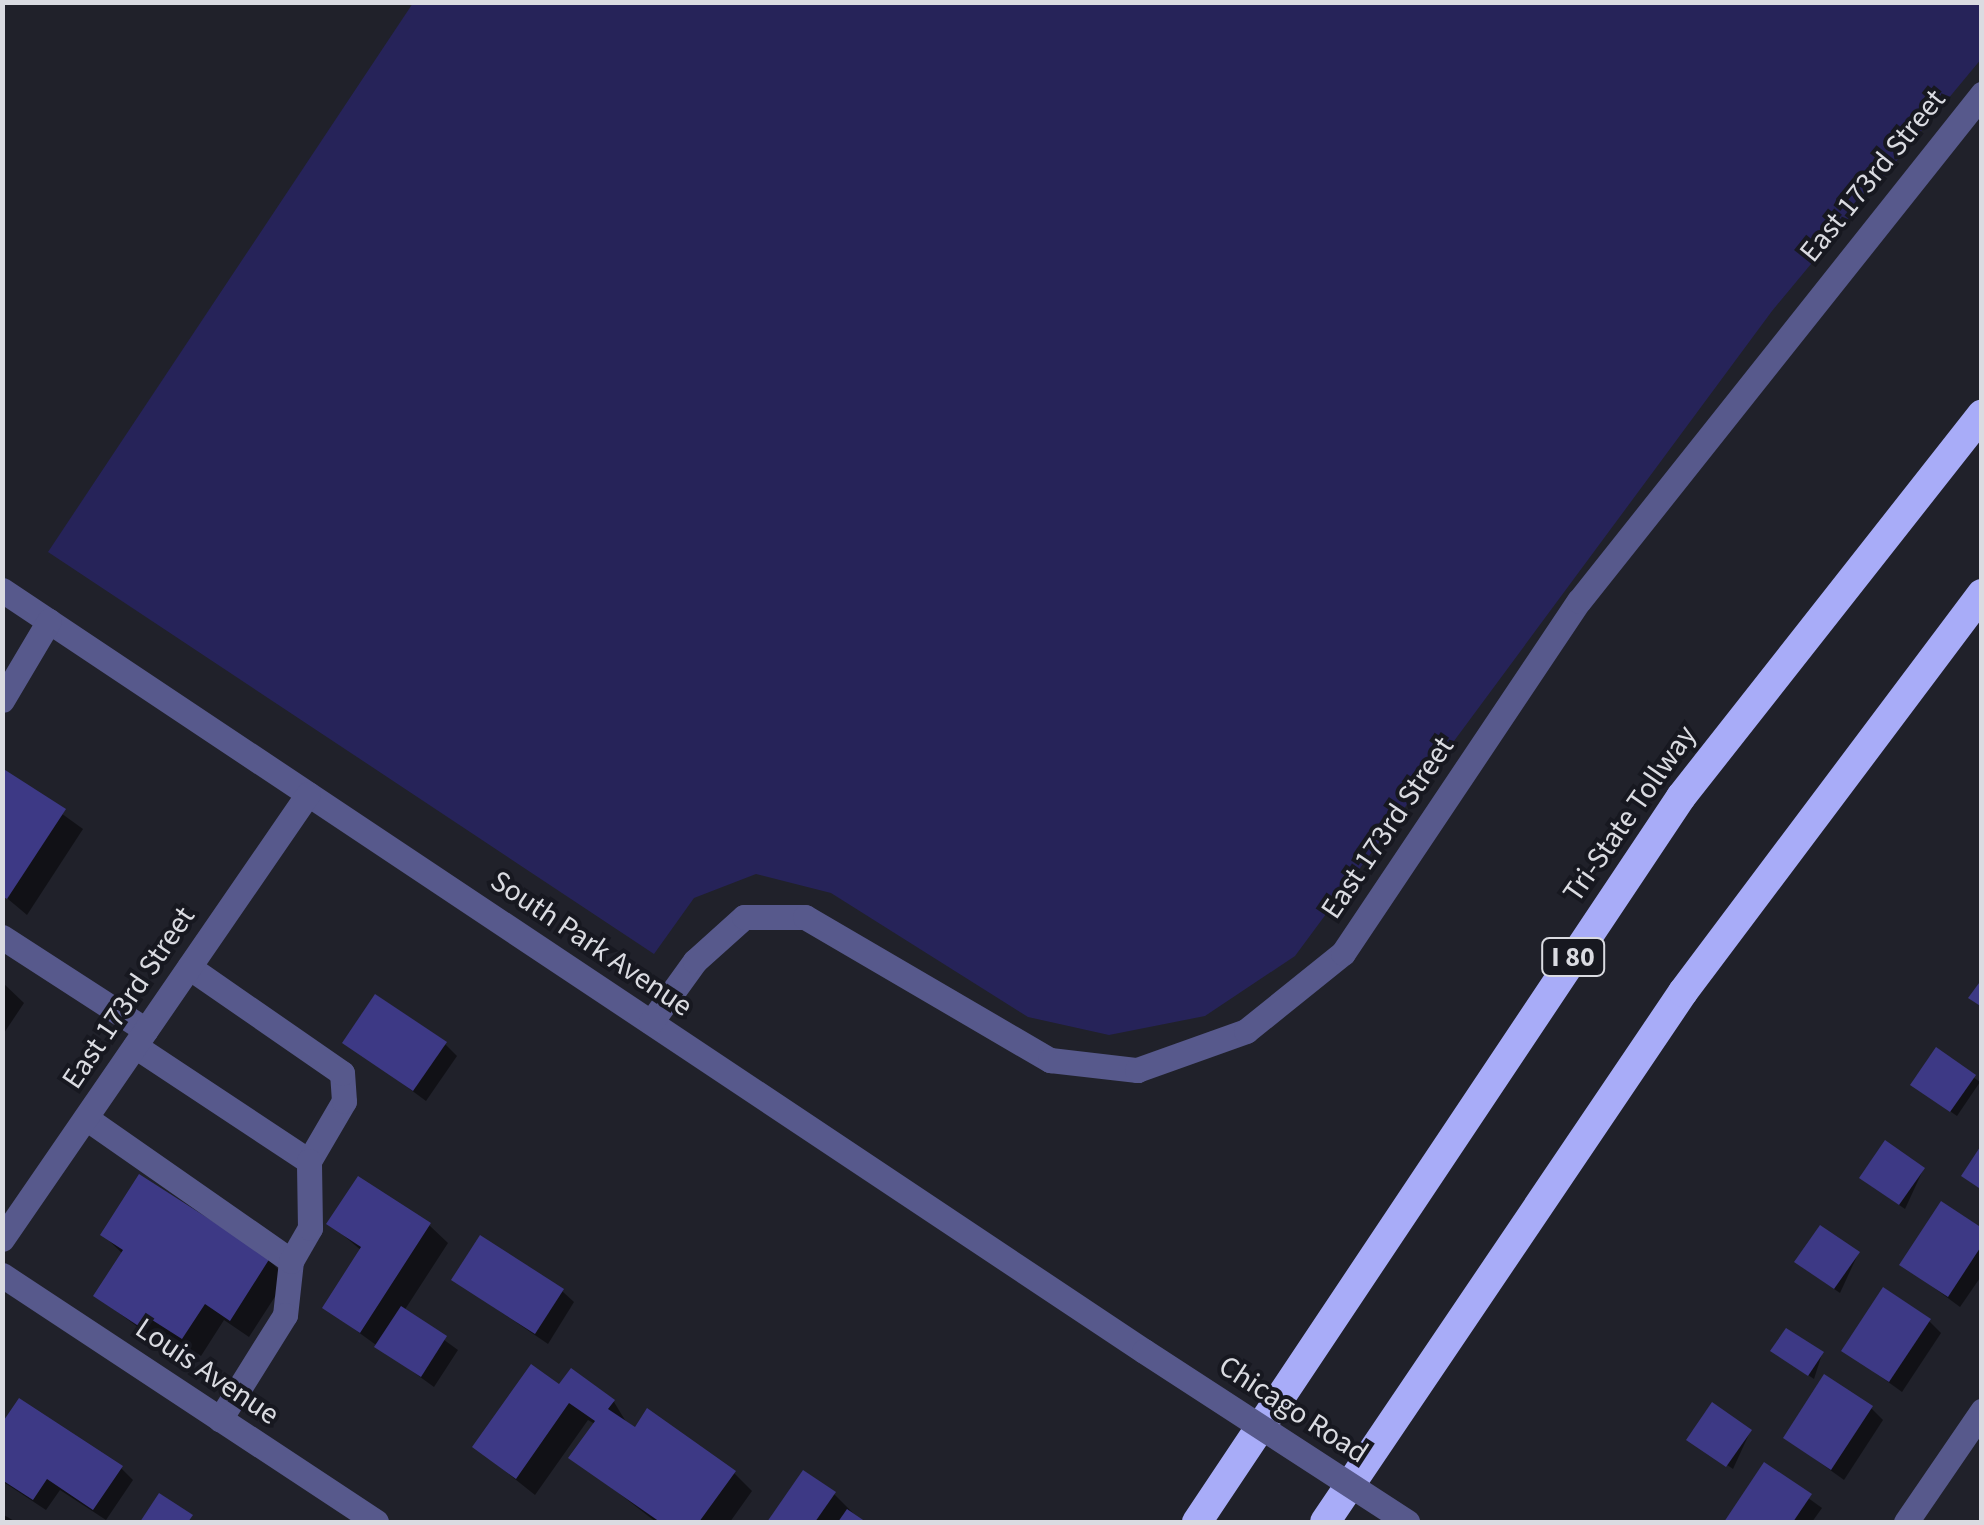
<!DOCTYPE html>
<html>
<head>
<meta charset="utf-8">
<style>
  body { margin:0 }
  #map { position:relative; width:1984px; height:1525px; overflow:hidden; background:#20212a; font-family:"Source Sans 3",sans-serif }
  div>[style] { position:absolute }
  .green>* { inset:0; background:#262359 }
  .shadow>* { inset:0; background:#0007 }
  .building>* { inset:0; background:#3d3985 }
  .minor>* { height:25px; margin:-12.5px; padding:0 12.5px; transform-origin:12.5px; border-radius:12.5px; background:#57598c }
  .highway>* { height:30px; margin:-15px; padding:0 15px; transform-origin:15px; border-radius:15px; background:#a8acf8 }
  .minor-bridge>* { height:25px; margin:-12.5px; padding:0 12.5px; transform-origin:12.5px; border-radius:12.5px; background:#57598c }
  span { translate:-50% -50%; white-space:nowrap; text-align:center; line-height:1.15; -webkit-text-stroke:8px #171820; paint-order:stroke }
  .shield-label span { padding:2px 8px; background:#171820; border:2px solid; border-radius:8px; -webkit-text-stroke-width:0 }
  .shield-label { font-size:28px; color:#dadbe1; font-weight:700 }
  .street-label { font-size:30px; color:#dadbe1 }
  .frame { position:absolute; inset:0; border:5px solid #dadbe1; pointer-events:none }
</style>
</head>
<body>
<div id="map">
  <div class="green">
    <div style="clip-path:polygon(413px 3px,1981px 2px,1982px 58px,1772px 311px,1295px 956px,1205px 1016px,1109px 1035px,1028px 1017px,831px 893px,756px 874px,694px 898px,654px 954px,48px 552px)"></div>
  </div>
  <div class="shadow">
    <div style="clip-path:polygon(4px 772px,83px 829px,27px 915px,2px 894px)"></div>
    <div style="clip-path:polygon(2px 982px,24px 1003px,2px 1036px)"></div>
    <div style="clip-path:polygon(346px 1042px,445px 1044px,457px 1056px,426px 1101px)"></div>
    <div style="clip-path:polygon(1937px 1051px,1980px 1082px,1957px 1116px,1919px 1090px)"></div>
    <div style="clip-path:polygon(1923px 1170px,1905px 1209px,1867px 1183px)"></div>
    <div style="clip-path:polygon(330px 1224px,429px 1225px,448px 1243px,404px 1311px,458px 1350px,434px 1387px,325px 1308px,362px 1251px)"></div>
    <div style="clip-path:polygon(1982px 1231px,1982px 1275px,1960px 1307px,1902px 1264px)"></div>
    <div style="clip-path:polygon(103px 1235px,269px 1260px,287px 1278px,249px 1337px,224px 1320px,201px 1356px,169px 1335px,162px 1345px,96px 1296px,123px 1254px)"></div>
    <div style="clip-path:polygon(1858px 1254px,1840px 1293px,1802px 1267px)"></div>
    <div style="clip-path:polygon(454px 1280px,562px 1291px,574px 1302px,548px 1344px)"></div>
    <div style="clip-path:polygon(1929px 1321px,1941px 1333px,1902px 1392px,1844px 1350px)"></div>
    <div style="clip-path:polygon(1822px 1354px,1814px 1379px,1779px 1356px)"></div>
    <div style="clip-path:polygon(559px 1388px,614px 1402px,628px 1425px,734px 1473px,752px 1491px,730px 1522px,656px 1522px,572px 1457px,595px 1424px,588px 1420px,535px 1495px,475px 1447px)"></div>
    <div style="clip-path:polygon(1871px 1408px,1883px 1420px,1844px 1480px,1786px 1438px)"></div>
    <div style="clip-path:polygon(2px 1427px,121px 1468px,133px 1480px,106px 1520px,60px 1490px,46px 1510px,2px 1481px)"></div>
    <div style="clip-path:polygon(1750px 1432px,1733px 1469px,1692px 1441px)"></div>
    <div style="clip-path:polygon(1764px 1466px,1822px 1508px,1812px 1522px,1727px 1522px)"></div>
    <div style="clip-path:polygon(804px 1474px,834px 1494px,862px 1522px,770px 1522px)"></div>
    <div style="clip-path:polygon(2px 1514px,16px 1522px,2px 1522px)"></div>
  </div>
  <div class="building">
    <div style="clip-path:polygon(2px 768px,66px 809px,7px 899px,2px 896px)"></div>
    <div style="clip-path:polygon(1982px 979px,1982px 1007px,1968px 998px)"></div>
    <div style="clip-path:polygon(375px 994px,447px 1042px,413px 1091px,342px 1043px)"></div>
    <div style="clip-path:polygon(1936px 1047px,1976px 1075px,1950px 1112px,1910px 1085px)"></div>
    <div style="clip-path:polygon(1885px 1140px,1925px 1168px,1899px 1205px,1859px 1178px)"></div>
    <div style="clip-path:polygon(1982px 1144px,1982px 1190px,1961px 1176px)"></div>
    <div style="clip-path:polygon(139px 1174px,270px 1258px,230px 1321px,205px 1304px,182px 1339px,149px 1318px,143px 1329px,93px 1296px,123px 1250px,100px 1235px)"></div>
    <div style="clip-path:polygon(358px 1176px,431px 1223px,360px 1333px,322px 1308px,361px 1247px,326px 1224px)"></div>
    <div style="clip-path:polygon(1941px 1201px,1982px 1228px,1982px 1245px,1948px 1297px,1899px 1265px)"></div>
    <div style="clip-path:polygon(1820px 1225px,1860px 1252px,1834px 1289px,1794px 1262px)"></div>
    <div style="clip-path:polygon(480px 1235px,564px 1289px,535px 1334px,451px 1280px)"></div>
    <div style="clip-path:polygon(1883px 1287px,1931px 1319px,1889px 1382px,1841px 1351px)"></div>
    <div style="clip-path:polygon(401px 1306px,447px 1336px,421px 1377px,374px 1347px)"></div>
    <div style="clip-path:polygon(1786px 1328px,1824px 1352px,1808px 1376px,1770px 1351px)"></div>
    <div style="clip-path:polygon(531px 1364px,559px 1384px,571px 1368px,615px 1400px,608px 1409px,635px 1427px,647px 1408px,736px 1471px,699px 1522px,660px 1522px,568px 1458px,595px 1421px,569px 1403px,516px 1479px,472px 1447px)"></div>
    <div style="clip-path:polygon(1824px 1374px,1873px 1406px,1831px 1470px,1783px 1438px)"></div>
    <div style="clip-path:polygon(19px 1398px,123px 1466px,93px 1510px,47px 1479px,33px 1500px,2px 1480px,2px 1423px)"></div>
    <div style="clip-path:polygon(1712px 1402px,1752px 1430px,1726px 1467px,1686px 1440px)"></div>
    <div style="clip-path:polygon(1764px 1462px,1812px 1494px,1793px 1522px,1724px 1522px)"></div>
    <div style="clip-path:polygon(803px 1470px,836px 1492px,815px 1522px,767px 1522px)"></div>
    <div style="clip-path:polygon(159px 1493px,193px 1515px,188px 1522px,140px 1522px)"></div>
    <div style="clip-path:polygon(847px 1509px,866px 1522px,838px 1522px)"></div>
  </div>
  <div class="minor">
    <div style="left:2px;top:590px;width:1372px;rotate:33.68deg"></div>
    <div style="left:2px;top:700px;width:92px;rotate:-59.3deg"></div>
    <div style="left:2px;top:937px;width:171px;rotate:32.9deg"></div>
    <div style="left:651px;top:1022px;width:75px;rotate:-54.2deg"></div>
    <div style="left:695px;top:961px;width:66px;rotate:-41.9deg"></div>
    <div style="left:744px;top:917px;width:61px"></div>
    <div style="left:805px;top:917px;width:284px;rotate:30.3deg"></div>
    <div style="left:1050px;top:1060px;width:88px;rotate:6.6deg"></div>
    <div style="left:1137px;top:1070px;width:116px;rotate:-19.7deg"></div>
    <div style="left:1246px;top:1031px;width:124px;rotate:-38.8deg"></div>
    <div style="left:1343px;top:953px;width:424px;rotate:-56.2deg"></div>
    <div style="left:1579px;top:601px;width:648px;rotate:-51.52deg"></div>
    <div style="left:135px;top:1046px;width:209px;rotate:33.5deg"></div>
    <div style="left:309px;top:1161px;width:69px;rotate:-59.7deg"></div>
    <div style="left:344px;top:1101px;width:28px;rotate:-94deg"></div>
    <div style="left:342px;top:1073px;width:186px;rotate:-145.3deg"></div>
    <div style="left:86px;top:1118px;width:250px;rotate:34.9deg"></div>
    <div style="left:291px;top:1261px;width:54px;rotate:96.3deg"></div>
    <div style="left:285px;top:1315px;width:123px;rotate:122deg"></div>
    <div style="left:2px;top:1239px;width:540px;rotate:-55.49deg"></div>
    <div style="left:291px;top:1261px;width:38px;rotate:-60deg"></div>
    <div style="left:310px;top:1228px;width:67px;rotate:-90.9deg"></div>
    <div style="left:2px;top:1275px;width:448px;rotate:33.4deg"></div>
    <div style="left:1906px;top:1522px;width:135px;rotate:-55.6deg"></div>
  </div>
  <div class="highway">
    <div style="left:1197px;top:1522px;width:872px;rotate:-56.27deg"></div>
    <div style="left:1681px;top:797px;width:487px;rotate:-51.8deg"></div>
    <div style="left:1325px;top:1522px;width:640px;rotate:-55.96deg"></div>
    <div style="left:1683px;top:992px;width:498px;rotate:-53.1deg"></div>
  </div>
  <div class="minor-bridge">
    <div style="left:1144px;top:1351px;width:314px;rotate:33deg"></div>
  </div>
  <div class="shield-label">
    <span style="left:1573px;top:957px">I 80</span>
  </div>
  <div class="street-label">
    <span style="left:1873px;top:176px;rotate:-51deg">East 173rd Street</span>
    <span style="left:1630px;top:814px;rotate:-55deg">Tri-State Tollway</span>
    <span style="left:1388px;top:828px;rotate:-56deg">East 173rd Street</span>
    <span style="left:591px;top:944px;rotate:34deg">South Park Avenue</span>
    <span style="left:129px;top:998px;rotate:-56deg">East 173rd Street</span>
    <span style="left:207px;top:1372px;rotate:34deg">Louis Avenue</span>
    <span style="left:1293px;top:1410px;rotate:33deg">Chicago Road</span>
  </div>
  <div class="frame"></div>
</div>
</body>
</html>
